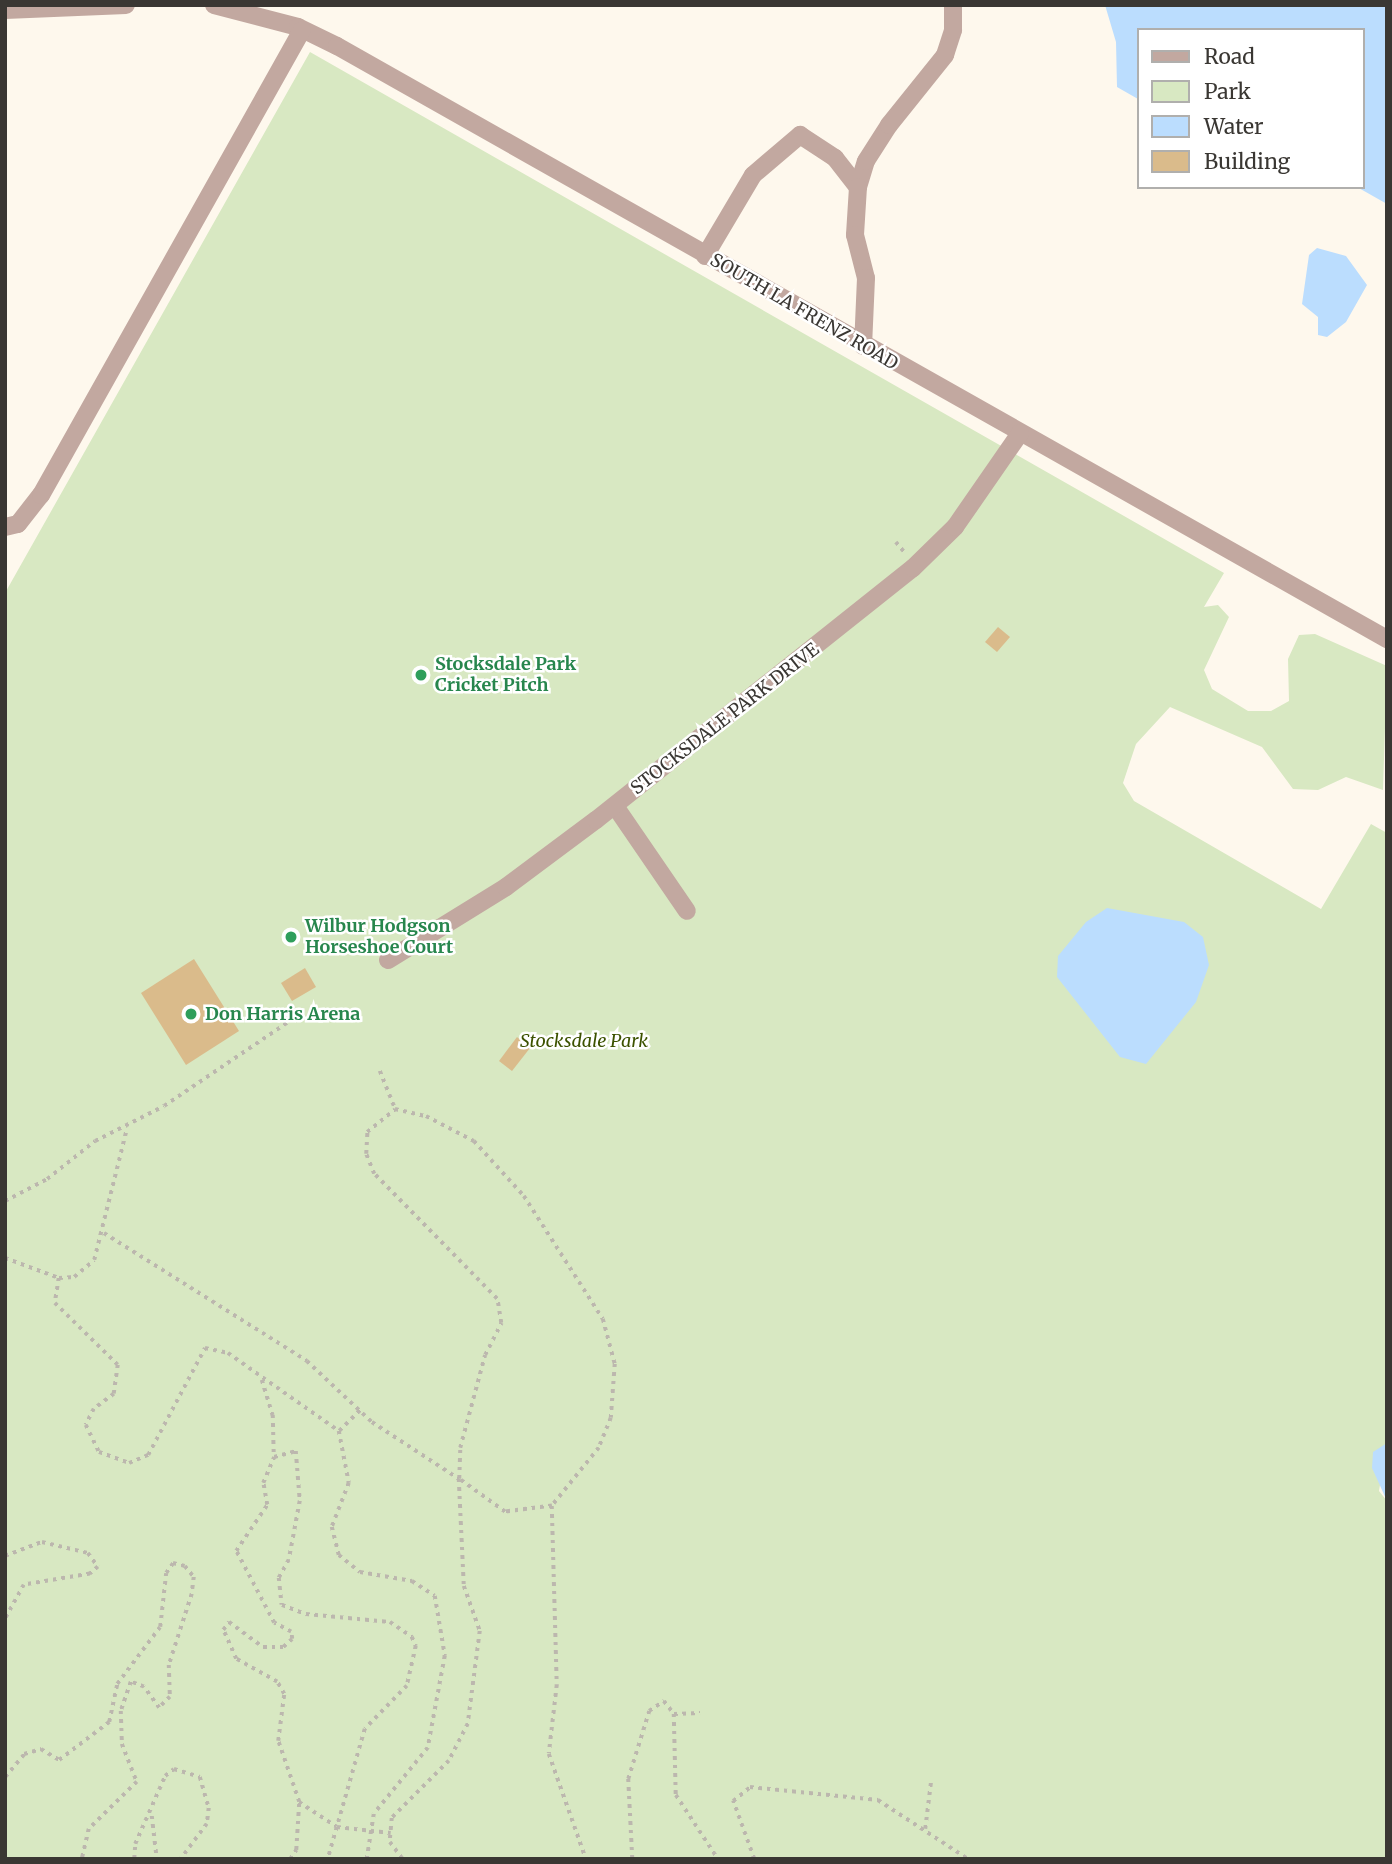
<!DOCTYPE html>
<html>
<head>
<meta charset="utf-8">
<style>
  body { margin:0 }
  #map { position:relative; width:1392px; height:1864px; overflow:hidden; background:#fef8ed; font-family:Merriweather,serif }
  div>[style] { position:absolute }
  .green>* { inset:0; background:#d8e8c2 }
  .water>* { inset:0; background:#bbddfe }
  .building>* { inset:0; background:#dabb8b }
  .path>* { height:3.5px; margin-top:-1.75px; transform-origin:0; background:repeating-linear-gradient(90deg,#bcb7ae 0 3.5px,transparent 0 8.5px) }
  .minor>* { height:18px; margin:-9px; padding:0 9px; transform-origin:9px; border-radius:9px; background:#c2a8a0 }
  .dots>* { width:19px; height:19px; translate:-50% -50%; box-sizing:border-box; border:4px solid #fff; border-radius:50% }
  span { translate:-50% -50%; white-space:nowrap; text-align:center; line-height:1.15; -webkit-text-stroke:5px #fff; paint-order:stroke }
  .street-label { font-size:18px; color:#3a3733 }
  .leisure-label { font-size:18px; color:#27864d; font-weight:700 }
  .left { translate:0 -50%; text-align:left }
  .park-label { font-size:18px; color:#3c5200; font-style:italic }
  .frame { position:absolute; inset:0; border:7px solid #3a3733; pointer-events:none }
  .legend { position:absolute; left:1137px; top:28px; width:228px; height:161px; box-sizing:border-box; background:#fff; border:2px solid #b0afad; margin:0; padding:9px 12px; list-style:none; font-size:21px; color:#3a3733 }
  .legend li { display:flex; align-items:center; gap:14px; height:35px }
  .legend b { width:35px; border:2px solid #b0afad }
</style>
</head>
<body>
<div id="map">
  <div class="green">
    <div style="clip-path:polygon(310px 52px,1224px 573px,1204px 607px,1218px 605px,1229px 617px,1204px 670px,1212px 689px,1248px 711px,1271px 711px,1289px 701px,1288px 659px,1299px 635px,1315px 634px,1387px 666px,1383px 790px,1346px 777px,1318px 790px,1293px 789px,1262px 747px,1170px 707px,1136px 744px,1123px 783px,1134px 801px,1321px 909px,1371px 824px,1387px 833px,1387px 1443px,1379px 1491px,1387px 1501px,1387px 1859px,5px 1859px,5px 593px)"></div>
  </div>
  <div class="water">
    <div style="clip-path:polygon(1105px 5px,1387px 5px,1387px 204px,1357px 187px,1362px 187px,1362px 30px,1138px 30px,1138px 99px,1117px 87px,1116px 42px)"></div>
    <div style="clip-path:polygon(1317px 248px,1346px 256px,1367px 285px,1346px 322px,1327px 337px,1318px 335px,1318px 317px,1302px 304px,1309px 255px)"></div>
    <div style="clip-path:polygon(1107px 908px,1184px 922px,1203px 937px,1209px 965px,1196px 1002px,1146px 1064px,1120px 1057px,1057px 977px,1058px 956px,1086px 922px)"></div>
    <div style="clip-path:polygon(1387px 1443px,1387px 1501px,1372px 1468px,1373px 1452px)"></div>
  </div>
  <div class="building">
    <div style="clip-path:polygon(998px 627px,1010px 637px,997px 652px,985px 642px)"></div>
    <div style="clip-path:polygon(194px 959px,239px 1031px,186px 1065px,141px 993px)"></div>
    <div style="clip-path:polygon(305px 968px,316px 987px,292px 1001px,281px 983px)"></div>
    <div style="clip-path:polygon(517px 1037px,530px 1048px,512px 1071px,499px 1061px)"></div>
  </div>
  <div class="path">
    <div style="left:896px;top:542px;width:16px;rotate:50deg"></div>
    <div style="left:380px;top:1071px;width:40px;rotate:68deg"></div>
    <div style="left:395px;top:1109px;width:32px;rotate:13deg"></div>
    <div style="left:426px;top:1116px;width:54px;rotate:27.5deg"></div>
    <div style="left:474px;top:1141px;width:74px;rotate:47.7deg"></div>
    <div style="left:524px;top:1196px;width:146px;rotate:57.3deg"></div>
    <div style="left:603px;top:1319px;width:47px;rotate:75.1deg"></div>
    <div style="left:615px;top:1364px;width:54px;rotate:94.2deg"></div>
    <div style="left:611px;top:1418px;width:32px;rotate:112deg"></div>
    <div style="left:599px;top:1448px;width:75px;rotate:129deg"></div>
    <div style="left:552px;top:1506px;width:47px;rotate:172.7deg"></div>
    <div style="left:505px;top:1512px;width:57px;rotate:-144.3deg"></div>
    <div style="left:459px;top:1479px;width:31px;rotate:-88deg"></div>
    <div style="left:460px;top:1448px;width:96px;rotate:-75deg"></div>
    <div style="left:485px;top:1355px;width:36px;rotate:-63deg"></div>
    <div style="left:501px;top:1323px;width:24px;rotate:-99deg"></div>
    <div style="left:497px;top:1299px;width:175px;rotate:-134.5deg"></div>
    <div style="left:374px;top:1174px;width:22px;rotate:-112deg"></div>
    <div style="left:366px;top:1154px;width:22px;rotate:-87deg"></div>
    <div style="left:367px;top:1132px;width:36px;rotate:-39deg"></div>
    <div style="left:5px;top:1201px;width:47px;rotate:-27.6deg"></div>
    <div style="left:47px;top:1179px;width:61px;rotate:-38.4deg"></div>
    <div style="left:95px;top:1141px;width:77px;rotate:-26.9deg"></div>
    <div style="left:164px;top:1106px;width:150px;rotate:-34.1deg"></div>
    <div style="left:104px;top:1233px;width:240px;rotate:32.2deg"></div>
    <div style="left:307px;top:1361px;width:89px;rotate:43.2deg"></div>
    <div style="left:372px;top:1422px;width:104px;rotate:33.2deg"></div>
    <div style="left:459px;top:1479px;width:107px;rotate:87.3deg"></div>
    <div style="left:464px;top:1586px;width:48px;rotate:70.4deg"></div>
    <div style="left:480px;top:1631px;width:94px;rotate:97.4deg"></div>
    <div style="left:468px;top:1724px;width:42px;rotate:117.2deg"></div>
    <div style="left:449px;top:1761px;width:81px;rotate:135deg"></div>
    <div style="left:392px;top:1818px;width:24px;rotate:95deg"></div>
    <div style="left:390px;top:1842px;width:21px;rotate:53deg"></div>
    <div style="left:5px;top:1258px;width:58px;rotate:20.3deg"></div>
    <div style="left:59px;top:1278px;width:15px;rotate:-4deg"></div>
    <div style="left:74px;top:1277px;width:26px;rotate:-40deg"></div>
    <div style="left:94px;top:1260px;width:136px;rotate:-76deg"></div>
    <div style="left:59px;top:1278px;width:25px;rotate:99deg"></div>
    <div style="left:55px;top:1303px;width:88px;rotate:44.5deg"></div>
    <div style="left:118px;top:1365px;width:29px;rotate:98deg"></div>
    <div style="left:114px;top:1394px;width:25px;rotate:143deg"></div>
    <div style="left:94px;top:1409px;width:18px;rotate:117deg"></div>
    <div style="left:86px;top:1425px;width:30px;rotate:64deg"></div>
    <div style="left:99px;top:1452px;width:32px;rotate:20deg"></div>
    <div style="left:129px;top:1463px;width:21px;rotate:-23deg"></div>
    <div style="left:148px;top:1455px;width:121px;rotate:-62deg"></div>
    <div style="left:205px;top:1348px;width:24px;rotate:12deg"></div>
    <div style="left:228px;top:1353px;width:136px;rotate:35.1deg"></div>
    <div style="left:339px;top:1431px;width:53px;rotate:79.1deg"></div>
    <div style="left:349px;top:1483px;width:47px;rotate:111.1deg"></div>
    <div style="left:332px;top:1527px;width:29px;rotate:76deg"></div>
    <div style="left:339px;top:1555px;width:27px;rotate:39deg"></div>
    <div style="left:360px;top:1572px;width:53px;rotate:9.8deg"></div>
    <div style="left:412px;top:1581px;width:27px;rotate:33deg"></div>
    <div style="left:435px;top:1596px;width:61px;rotate:80.5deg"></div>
    <div style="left:445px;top:1656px;width:94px;rotate:100.5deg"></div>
    <div style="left:428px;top:1748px;width:85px;rotate:129.3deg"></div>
    <div style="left:374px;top:1814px;width:46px;rotate:98.8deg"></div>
    <div style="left:262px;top:1380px;width:37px;rotate:73deg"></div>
    <div style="left:273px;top:1415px;width:42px;rotate:88.6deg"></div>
    <div style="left:339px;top:1431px;width:30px;rotate:-45deg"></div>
    <div style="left:552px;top:1506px;width:179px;rotate:88.4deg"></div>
    <div style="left:557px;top:1685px;width:69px;rotate:96.6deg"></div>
    <div style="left:549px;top:1754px;width:111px;rotate:70.6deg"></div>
    <div style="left:5px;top:1556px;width:40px;rotate:-21deg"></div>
    <div style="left:42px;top:1542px;width:47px;rotate:13.4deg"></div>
    <div style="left:88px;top:1553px;width:17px;rotate:54deg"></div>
    <div style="left:98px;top:1567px;width:11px;rotate:139deg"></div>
    <div style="left:90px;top:1574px;width:67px;rotate:170.5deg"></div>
    <div style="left:24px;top:1585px;width:39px;rotate:119deg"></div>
    <div style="left:674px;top:1714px;width:26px;rotate:-2deg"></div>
    <div style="left:5px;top:1777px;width:30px;rotate:-50deg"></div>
    <div style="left:24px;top:1754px;width:18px;rotate:-16deg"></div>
    <div style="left:41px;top:1749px;width:21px;rotate:31deg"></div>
    <div style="left:59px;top:1760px;width:63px;rotate:-37.2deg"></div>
    <div style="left:109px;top:1722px;width:39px;rotate:-78deg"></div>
    <div style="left:117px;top:1684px;width:71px;rotate:-53deg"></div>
    <div style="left:160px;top:1627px;width:54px;rotate:-83.7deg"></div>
    <div style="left:166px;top:1573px;width:12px;rotate:-55deg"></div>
    <div style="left:173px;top:1563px;width:12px;rotate:14deg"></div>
    <div style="left:185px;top:1566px;width:14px;rotate:51deg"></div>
    <div style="left:194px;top:1577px;width:17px;rotate:97deg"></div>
    <div style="left:192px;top:1594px;width:75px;rotate:107.9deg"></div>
    <div style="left:169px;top:1665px;width:32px;rotate:88deg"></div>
    <div style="left:170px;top:1697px;width:16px;rotate:135deg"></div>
    <div style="left:159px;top:1708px;width:26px;rotate:-126deg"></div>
    <div style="left:144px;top:1687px;width:14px;rotate:-159deg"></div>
    <div style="left:131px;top:1682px;width:31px;rotate:109deg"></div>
    <div style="left:121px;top:1711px;width:33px;rotate:88deg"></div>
    <div style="left:122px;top:1744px;width:41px;rotate:68.5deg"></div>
    <div style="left:137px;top:1782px;width:67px;rotate:135.6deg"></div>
    <div style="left:89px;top:1829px;width:31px;rotate:103deg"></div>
    <div style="left:299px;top:1802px;width:45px;rotate:33.3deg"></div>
    <div style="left:337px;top:1827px;width:54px;rotate:6.3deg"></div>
    <div style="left:152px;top:1816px;width:43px;rotate:83.4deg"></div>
    <div style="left:925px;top:1829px;width:49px;rotate:-83deg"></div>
    <div style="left:134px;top:1859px;width:15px;rotate:-86deg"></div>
    <div style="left:135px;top:1844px;width:74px;rotate:-66.2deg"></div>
    <div style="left:165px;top:1776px;width:11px;rotate:-38deg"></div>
    <div style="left:174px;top:1769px;width:27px;rotate:17deg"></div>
    <div style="left:200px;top:1777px;width:32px;rotate:74deg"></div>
    <div style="left:209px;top:1808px;width:16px;rotate:97deg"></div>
    <div style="left:207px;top:1824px;width:44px;rotate:126.6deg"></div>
    <div style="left:290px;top:1859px;width:11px;rotate:-56deg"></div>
    <div style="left:296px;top:1850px;width:48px;rotate:-86.4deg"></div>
    <div style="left:299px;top:1802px;width:65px;rotate:-109deg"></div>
    <div style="left:278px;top:1741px;width:47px;rotate:-82.7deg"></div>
    <div style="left:284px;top:1694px;width:14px;rotate:-120deg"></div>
    <div style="left:277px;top:1682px;width:47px;rotate:-150.7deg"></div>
    <div style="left:236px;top:1659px;width:32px;rotate:-114deg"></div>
    <div style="left:223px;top:1630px;width:10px;rotate:-53deg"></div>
    <div style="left:229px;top:1622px;width:42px;rotate:36.3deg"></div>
    <div style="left:263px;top:1647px;width:20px"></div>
    <div style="left:283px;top:1647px;width:12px;rotate:-42deg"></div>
    <div style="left:292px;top:1639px;width:7px;rotate:-98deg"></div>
    <div style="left:291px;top:1632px;width:19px;rotate:-152deg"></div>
    <div style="left:274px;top:1623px;width:81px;rotate:-117.8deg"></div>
    <div style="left:236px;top:1551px;width:55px;rotate:-56deg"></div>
    <div style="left:267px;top:1505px;width:22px;rotate:-100deg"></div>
    <div style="left:263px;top:1483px;width:28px;rotate:-67deg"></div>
    <div style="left:274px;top:1457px;width:23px;rotate:-15deg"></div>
    <div style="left:296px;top:1451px;width:50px;rotate:85.4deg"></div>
    <div style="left:300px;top:1501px;width:60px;rotate:100.6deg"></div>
    <div style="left:289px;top:1560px;width:21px;rotate:119deg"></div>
    <div style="left:279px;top:1578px;width:27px;rotate:84deg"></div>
    <div style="left:282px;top:1605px;width:26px;rotate:21deg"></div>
    <div style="left:306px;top:1614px;width:84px;rotate:5.4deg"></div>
    <div style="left:390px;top:1622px;width:27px;rotate:34deg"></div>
    <div style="left:412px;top:1637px;width:10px;rotate:66deg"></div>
    <div style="left:416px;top:1646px;width:41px;rotate:102.7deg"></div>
    <div style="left:407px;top:1686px;width:60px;rotate:134.3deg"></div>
    <div style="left:365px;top:1729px;width:135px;rotate:105.9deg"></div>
    <div style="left:632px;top:1859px;width:80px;rotate:-92.9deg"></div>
    <div style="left:628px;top:1779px;width:71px;rotate:-72.8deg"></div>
    <div style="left:649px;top:1711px;width:18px;rotate:-34deg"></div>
    <div style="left:664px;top:1701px;width:16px;rotate:52deg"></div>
    <div style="left:674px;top:1714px;width:81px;rotate:88.6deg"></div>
    <div style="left:676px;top:1795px;width:77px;rotate:56.7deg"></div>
    <div style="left:754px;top:1859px;width:62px;rotate:-109.9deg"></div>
    <div style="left:733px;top:1801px;width:22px;rotate:-39deg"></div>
    <div style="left:750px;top:1787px;width:129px;rotate:5.8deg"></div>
    <div style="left:878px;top:1800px;width:108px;rotate:33.2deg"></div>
  </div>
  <div class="minor">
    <div style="left:214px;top:5px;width:87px;rotate:14.7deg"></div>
    <div style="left:298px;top:27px;width:43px;rotate:26deg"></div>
    <div style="left:337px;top:46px;width:1206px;rotate:29.46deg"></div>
    <div style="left:5px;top:10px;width:121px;rotate:-2.4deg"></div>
    <div style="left:858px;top:187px;width:27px;rotate:-73deg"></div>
    <div style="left:866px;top:161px;width:43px;rotate:-57.4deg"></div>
    <div style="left:889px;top:125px;width:90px;rotate:-51.3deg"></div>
    <div style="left:945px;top:55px;width:26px;rotate:-72deg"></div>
    <div style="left:953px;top:30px;width:25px;rotate:-90deg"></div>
    <div style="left:705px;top:256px;width:94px;rotate:-59.3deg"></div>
    <div style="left:753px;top:175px;width:62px;rotate:-40.4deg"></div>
    <div style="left:800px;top:135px;width:42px;rotate:33.3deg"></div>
    <div style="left:835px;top:158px;width:37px;rotate:52deg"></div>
    <div style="left:858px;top:187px;width:48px;rotate:93.6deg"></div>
    <div style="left:855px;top:235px;width:44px;rotate:75.7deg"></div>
    <div style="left:866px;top:278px;width:68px;rotate:92.5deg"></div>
    <div style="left:5px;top:527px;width:13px;rotate:-13deg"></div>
    <div style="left:18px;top:524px;width:37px;rotate:-52deg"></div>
    <div style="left:41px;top:495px;width:533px;rotate:-60.69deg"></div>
    <div style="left:615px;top:806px;width:127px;rotate:55.6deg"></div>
    <div style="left:388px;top:960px;width:139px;rotate:-31.7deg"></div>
    <div style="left:506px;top:887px;width:112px;rotate:-36.7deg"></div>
    <div style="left:596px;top:820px;width:405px;rotate:-38.5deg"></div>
    <div style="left:913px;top:568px;width:59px;rotate:-44.3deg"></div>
    <div style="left:955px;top:527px;width:114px;rotate:-55.3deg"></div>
  </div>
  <div class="dots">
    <div style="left:421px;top:675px;background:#2e9e5b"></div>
    <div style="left:291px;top:937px;background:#2e9e5b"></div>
    <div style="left:191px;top:1014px;background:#2e9e5b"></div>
  </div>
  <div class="street-label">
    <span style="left:804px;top:312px;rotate:30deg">SOUTH LA FRENZ ROAD</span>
    <span style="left:725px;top:719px;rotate:-38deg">STOCKSDALE PARK DRIVE</span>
  </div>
  <div class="leisure-label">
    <span class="left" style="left:435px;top:675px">Stocksdale Park<br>Cricket Pitch</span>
    <span class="left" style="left:305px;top:937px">Wilbur Hodgson<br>Horseshoe Court</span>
    <span class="left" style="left:205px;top:1014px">Don Harris Arena</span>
  </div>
  <div class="park-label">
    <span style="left:584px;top:1041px">Stocksdale Park</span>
  </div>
  <div class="frame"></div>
  <ul class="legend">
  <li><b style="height:9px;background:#c2a8a0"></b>Road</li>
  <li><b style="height:19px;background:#d8e8c2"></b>Park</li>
  <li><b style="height:19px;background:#bbddfe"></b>Water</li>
  <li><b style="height:19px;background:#dabb8b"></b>Building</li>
  </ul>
</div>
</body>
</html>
